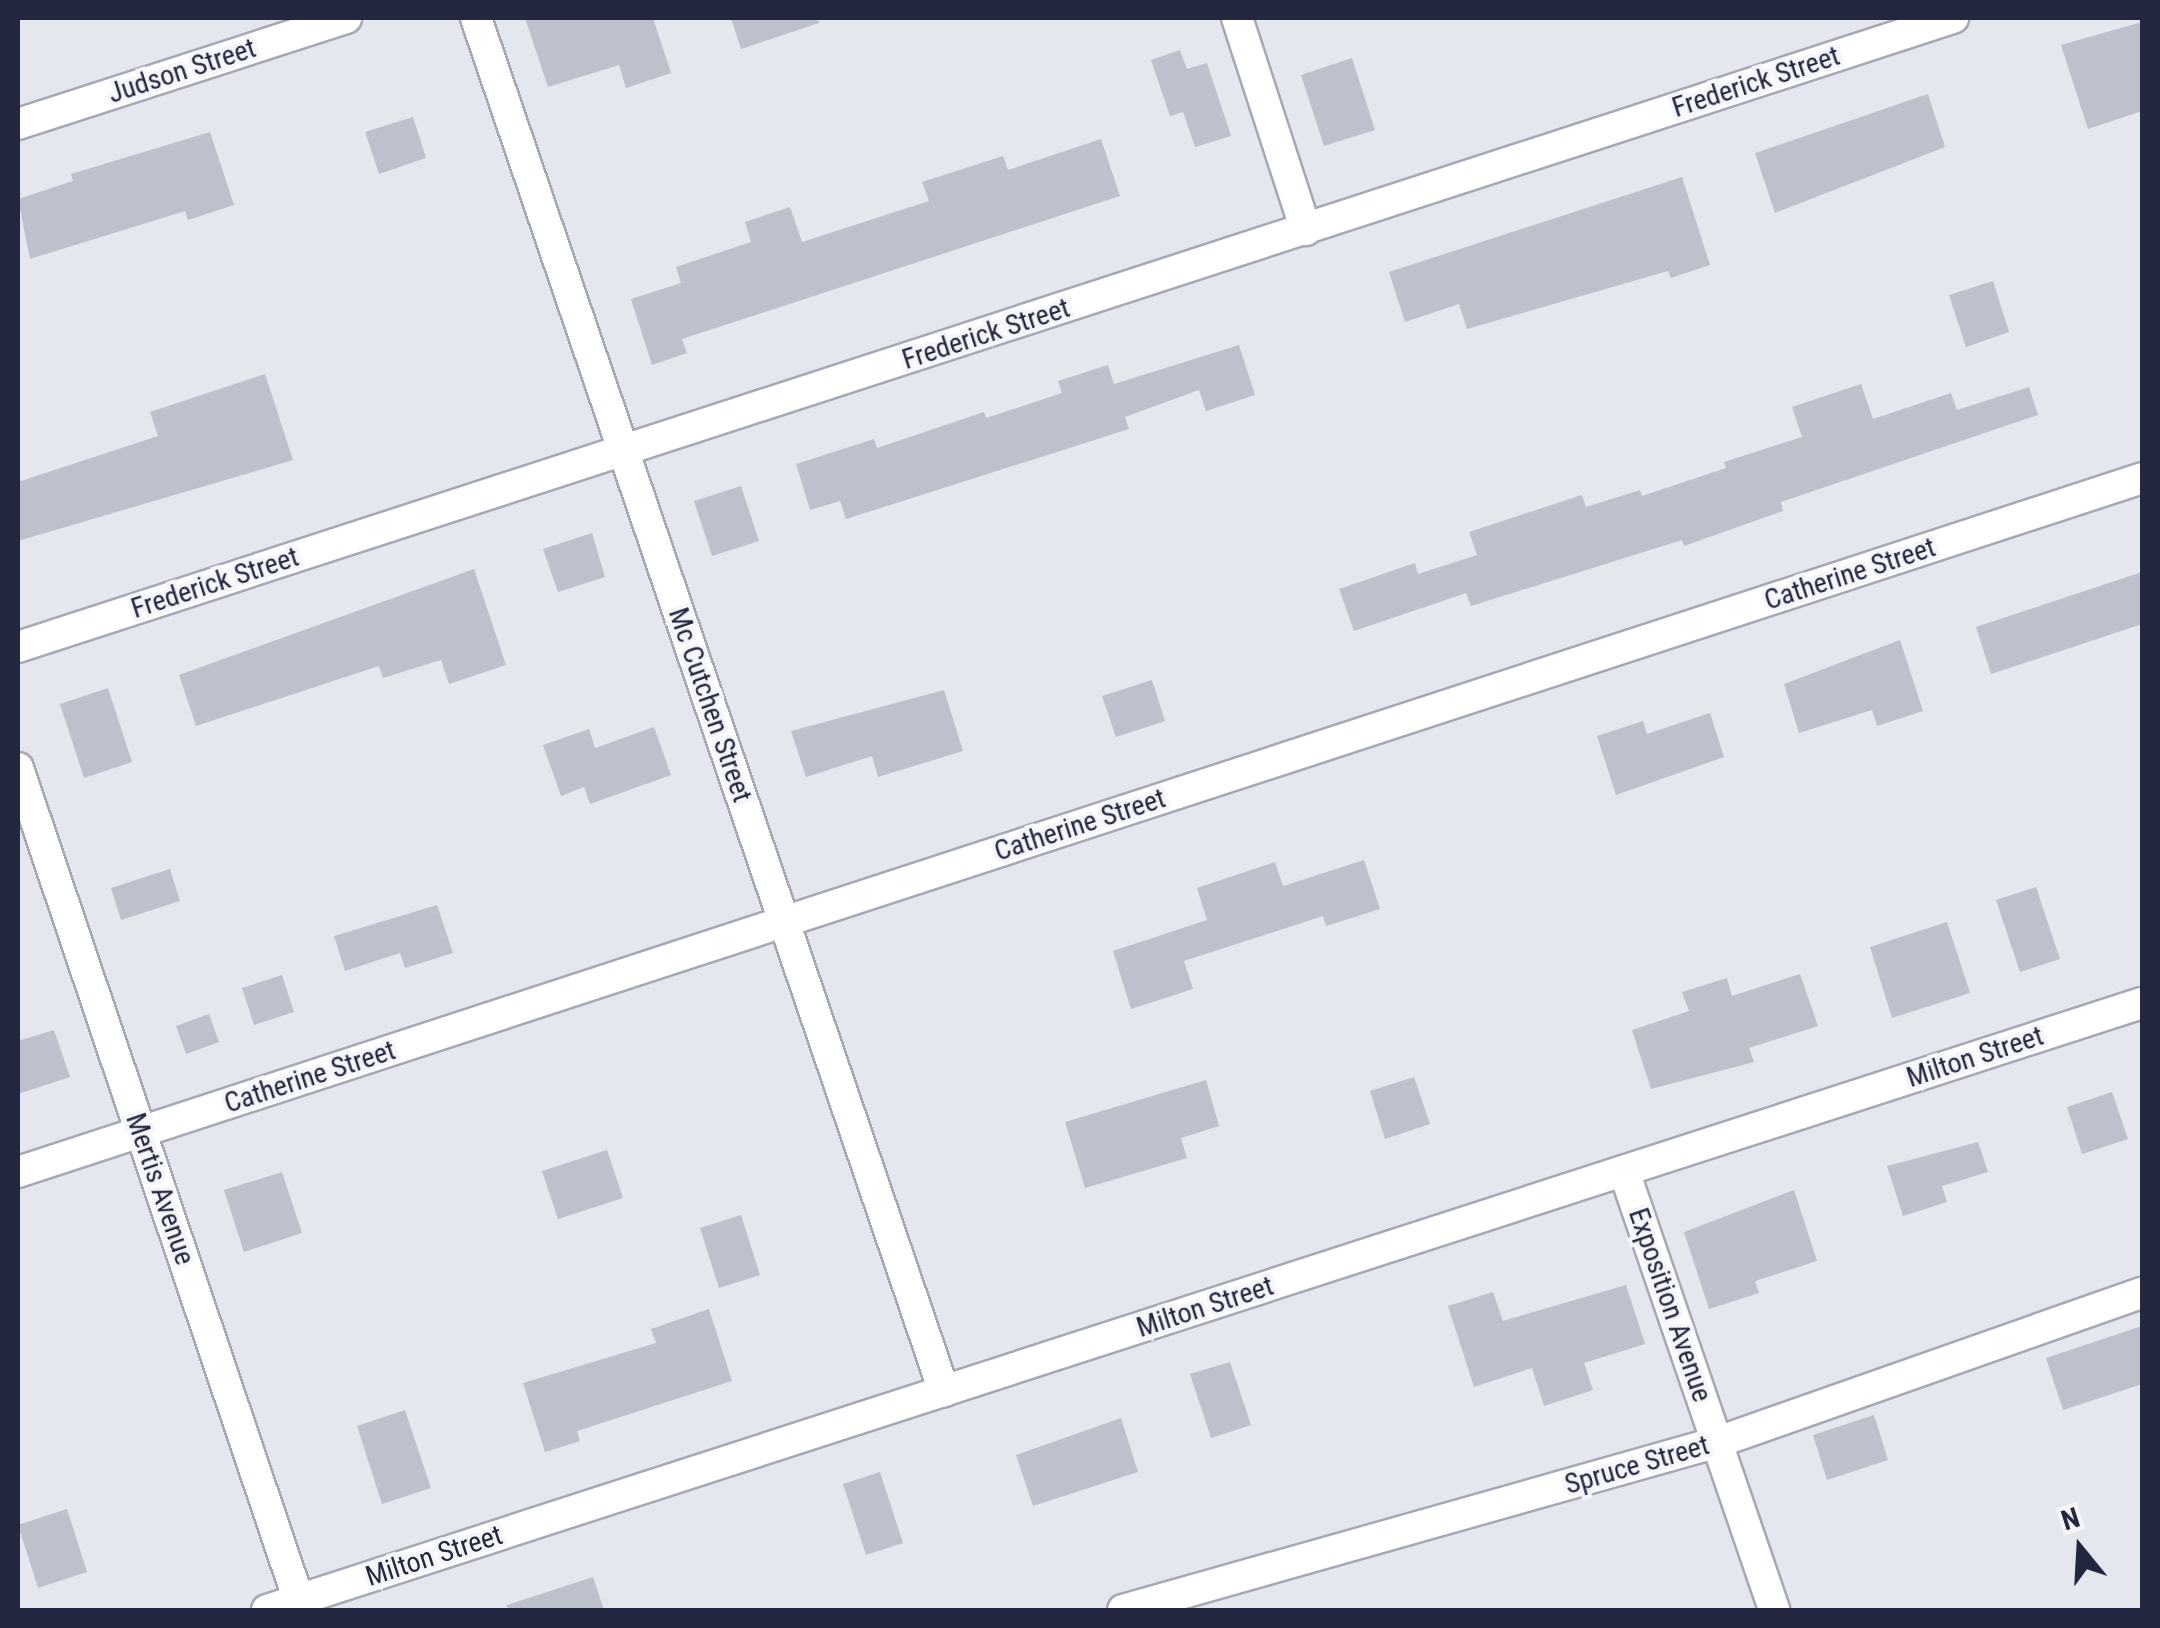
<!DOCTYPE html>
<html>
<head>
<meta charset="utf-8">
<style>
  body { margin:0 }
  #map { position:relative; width:2160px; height:1628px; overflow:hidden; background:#e4e7ed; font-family:"Roboto Condensed",sans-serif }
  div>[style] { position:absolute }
  .building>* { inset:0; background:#bdc1cb }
  .roads { filter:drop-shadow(2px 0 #a6a9b5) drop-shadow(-2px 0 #a6a9b5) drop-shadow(0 2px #a6a9b5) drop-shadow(0 -2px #a6a9b5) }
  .minor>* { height:30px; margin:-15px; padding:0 15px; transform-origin:15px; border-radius:15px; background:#fff }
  span { translate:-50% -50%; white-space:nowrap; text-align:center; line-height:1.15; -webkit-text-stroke:8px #f5f6fa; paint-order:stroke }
  .street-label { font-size:28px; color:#23263f }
  .frame { position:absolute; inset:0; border:20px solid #23263f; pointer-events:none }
  .north { position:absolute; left:2030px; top:1498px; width:100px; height:100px; -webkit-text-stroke:8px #f5f6fa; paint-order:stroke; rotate:342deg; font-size:28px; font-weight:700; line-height:40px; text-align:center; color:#23263f }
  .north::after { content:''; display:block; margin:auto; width:35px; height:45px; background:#23263f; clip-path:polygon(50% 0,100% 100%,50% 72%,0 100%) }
</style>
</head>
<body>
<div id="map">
  <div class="building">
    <div style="clip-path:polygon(525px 18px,653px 18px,671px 73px,626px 88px,619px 65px,548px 87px)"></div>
    <div style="clip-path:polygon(731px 18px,818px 18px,819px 23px,741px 49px)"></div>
    <div style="clip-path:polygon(2142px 22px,2142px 111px,2088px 129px,2061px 45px)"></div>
    <div style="clip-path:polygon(1180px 50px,1187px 69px,1207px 63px,1231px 136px,1195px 147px,1183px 112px,1170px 116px,1151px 60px)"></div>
    <div style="clip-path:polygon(1352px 58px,1375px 130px,1324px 146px,1301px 75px)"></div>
    <div style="clip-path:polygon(1928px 94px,1945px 147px,1775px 213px,1755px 153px)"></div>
    <div style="clip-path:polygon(413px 117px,426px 158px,379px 174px,365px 132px)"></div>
    <div style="clip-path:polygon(210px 132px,234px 205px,188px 220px,185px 211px,30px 259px,18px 199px,73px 181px,71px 174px)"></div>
    <div style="clip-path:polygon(1101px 139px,1120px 196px,682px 339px,687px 353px,652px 365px,631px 299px,681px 283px,676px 267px,751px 242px,745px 222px,790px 207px,802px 242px,929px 201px,922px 182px,1003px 156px,1008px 170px)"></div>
    <div style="clip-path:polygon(1682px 177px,1710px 265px,1671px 278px,1668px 271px,1467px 329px,1459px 304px,1405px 322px,1389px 272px)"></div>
    <div style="clip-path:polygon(1993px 281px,2009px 332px,1966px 347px,1949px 295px)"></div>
    <div style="clip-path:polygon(1239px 345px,1255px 395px,1206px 411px,1199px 390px,1125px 417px,1129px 429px,846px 519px,840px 501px,810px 510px,796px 464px,874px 439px,877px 448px,984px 412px,986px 418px,1062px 393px,1058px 381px,1108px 365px,1114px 384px)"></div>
    <div style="clip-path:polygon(265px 374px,293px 460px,18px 541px,18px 482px,158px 436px,150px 412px)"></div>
    <div style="clip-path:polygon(1861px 384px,1873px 419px,1951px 393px,1957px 410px,2029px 387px,2038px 415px,1781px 502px,1783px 511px,1684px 546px,1682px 540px,1471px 606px,1466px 593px,1354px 631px,1339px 589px,1415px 563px,1418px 574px,1477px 555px,1469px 532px,1533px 511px,1582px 495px,1586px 507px,1640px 490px,1642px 496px,1726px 468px,1724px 462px,1802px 437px,1792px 407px)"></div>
    <div style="clip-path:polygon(741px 486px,759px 541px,712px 556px,694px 501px)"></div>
    <div style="clip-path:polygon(592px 533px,605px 577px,558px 592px,543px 549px)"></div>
    <div style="clip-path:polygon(474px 569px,506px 665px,449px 684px,441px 660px,383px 678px,379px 666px,196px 726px,179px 675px)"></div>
    <div style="clip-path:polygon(2142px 572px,2142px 624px,1991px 674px,1976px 627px)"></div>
    <div style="clip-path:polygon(1900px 640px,1923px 711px,1877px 726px,1872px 710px,1799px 733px,1784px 684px)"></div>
    <div style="clip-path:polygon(1152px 680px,1165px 721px,1116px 737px,1102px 696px)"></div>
    <div style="clip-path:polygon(108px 688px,132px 762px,84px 778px,60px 704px)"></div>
    <div style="clip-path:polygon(944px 690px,963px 751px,878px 777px,872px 756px,806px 777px,791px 731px)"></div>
    <div style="clip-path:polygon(1710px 713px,1724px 757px,1616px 795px,1597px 736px,1643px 721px,1647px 734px)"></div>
    <div style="clip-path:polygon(654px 727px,671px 775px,590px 804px,584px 787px,561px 796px,543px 745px,589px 729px,595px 748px)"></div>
    <div style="clip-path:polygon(1364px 860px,1380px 909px,1326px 926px,1323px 916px,1184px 961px,1193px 989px,1131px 1009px,1113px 951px,1207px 920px,1197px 888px,1275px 862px,1283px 886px)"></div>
    <div style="clip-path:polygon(170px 869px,180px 901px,121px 920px,111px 888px)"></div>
    <div style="clip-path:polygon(2036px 887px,2060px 959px,2020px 972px,1996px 900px)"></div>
    <div style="clip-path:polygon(437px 905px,453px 953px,405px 968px,400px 953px,345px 971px,334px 936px)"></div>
    <div style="clip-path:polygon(1947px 922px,1970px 993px,1892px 1018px,1870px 947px)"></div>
    <div style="clip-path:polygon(1800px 974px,1818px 1026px,1749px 1048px,1754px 1062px,1651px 1089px,1632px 1030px,1689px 1011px,1682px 992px,1727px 978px,1732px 996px)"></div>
    <div style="clip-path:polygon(282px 975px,294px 1012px,254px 1025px,242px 988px)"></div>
    <div style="clip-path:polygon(209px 1014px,219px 1042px,186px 1054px,176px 1026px)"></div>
    <div style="clip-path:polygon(54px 1030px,70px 1077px,18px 1094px,18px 1041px)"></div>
    <div style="clip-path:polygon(1414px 1077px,1430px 1124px,1385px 1139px,1370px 1091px)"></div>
    <div style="clip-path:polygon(1206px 1080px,1219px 1126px,1181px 1138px,1187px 1158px,1085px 1188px,1065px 1122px)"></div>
    <div style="clip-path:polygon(2112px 1092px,2128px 1139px,2082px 1154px,2067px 1107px)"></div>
    <div style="clip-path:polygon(1978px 1142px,1988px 1172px,1942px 1186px,1947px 1202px,1903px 1216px,1887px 1166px)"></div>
    <div style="clip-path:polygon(607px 1150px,623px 1198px,558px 1219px,542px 1171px)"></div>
    <div style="clip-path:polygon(282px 1172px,302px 1233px,244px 1252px,224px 1190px)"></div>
    <div style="clip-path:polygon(1794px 1190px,1817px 1261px,1755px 1281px,1759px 1293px,1709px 1309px,1684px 1232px)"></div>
    <div style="clip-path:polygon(741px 1215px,760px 1275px,719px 1288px,700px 1228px)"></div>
    <div style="clip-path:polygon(1626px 1285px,1645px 1344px,1584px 1363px,1593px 1390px,1544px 1406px,1532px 1368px,1474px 1387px,1448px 1306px,1493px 1292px,1503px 1321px)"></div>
    <div style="clip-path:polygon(709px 1309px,732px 1381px,577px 1431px,580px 1441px,545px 1452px,523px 1383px,656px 1343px,651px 1329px)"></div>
    <div style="clip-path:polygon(2142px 1326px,2142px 1384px,2063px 1410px,2046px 1358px)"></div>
    <div style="clip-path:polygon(1230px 1362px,1251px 1425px,1211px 1438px,1190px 1374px)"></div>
    <div style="clip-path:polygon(405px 1410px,431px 1488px,382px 1504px,357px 1426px)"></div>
    <div style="clip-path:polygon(1874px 1415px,1888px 1460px,1827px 1480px,1813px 1435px)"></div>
    <div style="clip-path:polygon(1121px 1418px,1138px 1472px,1033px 1506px,1016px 1455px)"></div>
    <div style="clip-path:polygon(880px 1472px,903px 1543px,866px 1555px,843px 1484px)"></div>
    <div style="clip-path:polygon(67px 1509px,87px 1572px,38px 1588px,18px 1525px)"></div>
    <div style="clip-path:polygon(593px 1577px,604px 1610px,508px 1610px,507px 1605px)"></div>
  </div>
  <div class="roads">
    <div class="minor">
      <div style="left:476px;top:18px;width:1451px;rotate:71.18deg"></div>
      <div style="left:1237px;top:18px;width:223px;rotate:72deg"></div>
      <div style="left:18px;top:124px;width:345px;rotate:-17.9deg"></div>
      <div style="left:18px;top:647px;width:2035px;rotate:-18.01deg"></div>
      <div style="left:18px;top:768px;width:889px;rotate:71.36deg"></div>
      <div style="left:1624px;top:1171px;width:464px;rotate:71.1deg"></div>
      <div style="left:18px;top:1172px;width:2235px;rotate:-18.09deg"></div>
      <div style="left:267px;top:1610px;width:1971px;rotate:-17.94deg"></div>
      <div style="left:1123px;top:1610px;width:618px;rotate:-15.77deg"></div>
      <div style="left:1718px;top:1442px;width:449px;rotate:-19.4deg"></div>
    </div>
  </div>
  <div class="street-label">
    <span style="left:182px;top:71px;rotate:-18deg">Judson Street</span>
    <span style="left:1756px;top:82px;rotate:-18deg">Frederick Street</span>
    <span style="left:986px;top:334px;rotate:-18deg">Frederick Street</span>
    <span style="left:1850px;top:574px;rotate:-18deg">Catherine Street</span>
    <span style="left:215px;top:583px;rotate:-18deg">Frederick Street</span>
    <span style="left:710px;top:705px;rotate:71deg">Mc Cutchen Street</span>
    <span style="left:1080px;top:825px;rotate:-18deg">Catherine Street</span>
    <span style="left:1975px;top:1057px;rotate:-18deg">Milton Street</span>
    <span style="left:310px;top:1077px;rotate:-18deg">Catherine Street</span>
    <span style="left:160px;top:1189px;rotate:71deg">Mertis Avenue</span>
    <span style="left:1670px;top:1305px;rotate:71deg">Exposition Avenue</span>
    <span style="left:1205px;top:1307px;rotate:-18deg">Milton Street</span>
    <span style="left:1637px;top:1465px;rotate:-16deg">Spruce Street</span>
    <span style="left:434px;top:1556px;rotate:-18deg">Milton Street</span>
  </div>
  <div class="frame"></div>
  <div class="north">N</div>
</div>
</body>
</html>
